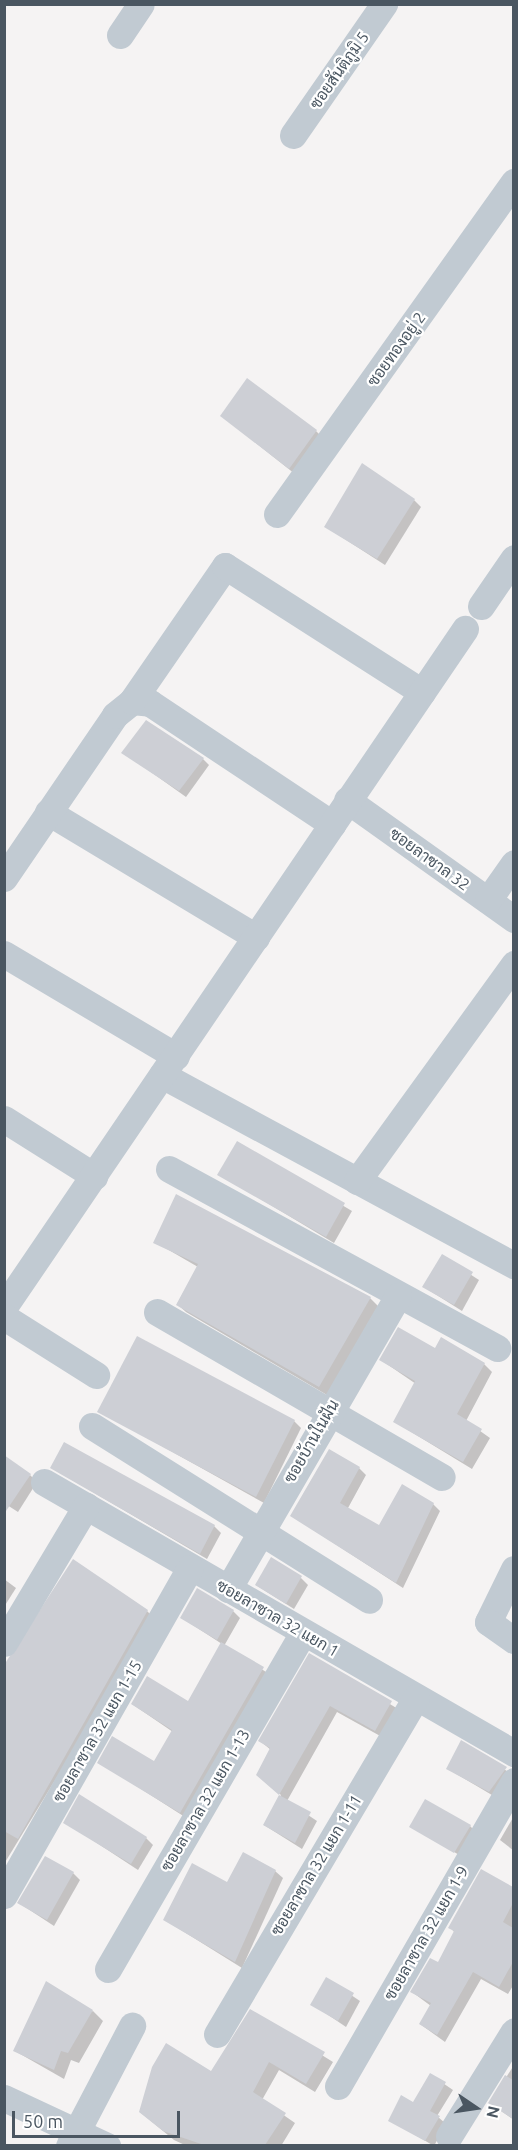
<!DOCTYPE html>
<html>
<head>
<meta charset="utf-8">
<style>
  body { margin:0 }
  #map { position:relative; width:518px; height:2150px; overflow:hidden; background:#f5f3f3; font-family:Ubuntu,Sarabun,sans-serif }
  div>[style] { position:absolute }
  .shadow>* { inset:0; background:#0003 }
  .building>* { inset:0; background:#cdcfd5 }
  .minor>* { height:27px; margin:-13.5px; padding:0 13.5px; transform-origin:13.5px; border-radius:13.5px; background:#c1cad2 }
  span { translate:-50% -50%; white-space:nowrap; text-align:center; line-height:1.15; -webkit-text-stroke:4.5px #fff; paint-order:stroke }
  .street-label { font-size:16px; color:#4a5661 }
  .frame { position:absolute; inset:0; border:6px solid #4a5661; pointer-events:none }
  .north { position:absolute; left:446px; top:2078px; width:60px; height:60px; -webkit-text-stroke:4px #fff; paint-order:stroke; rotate:103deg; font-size:16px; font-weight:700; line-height:24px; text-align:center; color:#4a5661 }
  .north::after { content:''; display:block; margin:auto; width:21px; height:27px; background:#4a5661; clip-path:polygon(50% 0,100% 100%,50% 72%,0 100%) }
  .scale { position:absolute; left:12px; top:2111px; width:168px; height:27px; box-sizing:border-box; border:3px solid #4a5661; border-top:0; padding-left:8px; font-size:18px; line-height:21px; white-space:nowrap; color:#4a5661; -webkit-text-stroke:4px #fff; paint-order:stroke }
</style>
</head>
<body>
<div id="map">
  <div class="shadow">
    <div style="clip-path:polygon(222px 416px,316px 431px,326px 441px,300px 478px)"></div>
    <div style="clip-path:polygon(414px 500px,421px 507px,385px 565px,326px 527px)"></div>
    <div style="clip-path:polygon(123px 752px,203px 759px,209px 765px,186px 797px)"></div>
    <div style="clip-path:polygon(237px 1143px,352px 1211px,334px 1243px,219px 1174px)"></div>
    <div style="clip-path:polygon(155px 1242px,370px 1298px,378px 1306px,327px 1395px,186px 1312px,177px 1304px,198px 1267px)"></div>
    <div style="clip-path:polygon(442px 1256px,479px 1280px,462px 1311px,424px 1287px)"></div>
    <div style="clip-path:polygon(435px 1350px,484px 1364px,492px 1372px,466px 1421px,490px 1438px,472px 1469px,395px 1422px,416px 1384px,381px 1360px)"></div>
    <div style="clip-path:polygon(99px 1411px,294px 1421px,301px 1428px,264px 1503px)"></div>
    <div style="clip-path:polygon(52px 1468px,214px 1526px,221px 1533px,207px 1559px)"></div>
    <div style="clip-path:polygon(359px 1468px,366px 1475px,348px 1508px,379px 1527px,433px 1504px,440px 1511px,403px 1588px,292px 1516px)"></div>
    <div style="clip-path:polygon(30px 1475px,37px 1482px,18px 1512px,4px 1503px)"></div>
    <div style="clip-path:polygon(301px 1578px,308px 1585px,294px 1609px,256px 1585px)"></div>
    <div style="clip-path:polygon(4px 1579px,16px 1588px,4px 1607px)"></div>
    <div style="clip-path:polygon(147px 1611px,154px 1618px,4px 1864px,4px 1669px)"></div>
    <div style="clip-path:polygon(233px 1611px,240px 1618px,224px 1646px,271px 1675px,188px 1819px,99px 1762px,155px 1763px,173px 1732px,132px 1704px,188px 1704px,222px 1644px,182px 1618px)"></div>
    <div style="clip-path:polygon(310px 1655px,398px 1709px,382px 1737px,337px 1712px,287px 1801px,317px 1821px,302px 1849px,264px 1825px,281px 1795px,265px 1782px,271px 1750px,260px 1741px)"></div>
    <div style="clip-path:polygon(461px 1742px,513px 1775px,497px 1798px,448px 1769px)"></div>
    <div style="clip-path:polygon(514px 1816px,514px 1851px,500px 1840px)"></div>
    <div style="clip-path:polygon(65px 1822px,146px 1838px,153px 1845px,138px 1870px)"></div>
    <div style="clip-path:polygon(470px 1826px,477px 1833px,461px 1856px,411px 1827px)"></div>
    <div style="clip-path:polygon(275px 1871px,283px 1878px,242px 1968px,165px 1920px,228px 1884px)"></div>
    <div style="clip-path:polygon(482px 1871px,514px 1889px,514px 1984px,508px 1994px,481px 1979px,445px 2042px,420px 2024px,431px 2006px,412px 1992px,439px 1964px,455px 1933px,450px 1927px)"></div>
    <div style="clip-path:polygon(73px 1873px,80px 1880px,54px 1926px,19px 1903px)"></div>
    <div style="clip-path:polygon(327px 1979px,360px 2001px,346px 2027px,312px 2004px)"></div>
    <div style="clip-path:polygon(93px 2011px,103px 2021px,79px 2063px,71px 2060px,64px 2079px,15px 2051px)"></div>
    <div style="clip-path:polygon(251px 2011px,333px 2062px,315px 2092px,279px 2070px,262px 2100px,295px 2123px,281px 2146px,187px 2146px,174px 2140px,140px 2112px,212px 2073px)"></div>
    <div style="clip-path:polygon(514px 2065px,514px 2120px,490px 2103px)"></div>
    <div style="clip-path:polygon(431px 2075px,453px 2090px,437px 2116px,446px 2124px,434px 2146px,390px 2120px,414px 2104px)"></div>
  </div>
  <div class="building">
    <div style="clip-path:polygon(247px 378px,317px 430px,289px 469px,220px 416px)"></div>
    <div style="clip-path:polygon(362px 463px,415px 499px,377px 559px,324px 527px)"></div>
    <div style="clip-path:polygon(146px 720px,204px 758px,179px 791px,121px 753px)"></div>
    <div style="clip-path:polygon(237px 1141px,345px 1203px,326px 1237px,217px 1175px)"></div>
    <div style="clip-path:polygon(176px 1194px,371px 1297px,319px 1387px,176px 1305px,198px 1264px,153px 1243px)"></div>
    <div style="clip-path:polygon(442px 1254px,473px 1272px,454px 1305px,422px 1287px)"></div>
    <div style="clip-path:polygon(398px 1327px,435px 1348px,441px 1337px,485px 1363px,457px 1414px,482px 1429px,463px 1462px,393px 1422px,415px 1381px,379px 1360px)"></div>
    <div style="clip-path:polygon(137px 1336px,295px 1420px,256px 1497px,97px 1412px)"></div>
    <div style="clip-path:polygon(64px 1442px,215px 1525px,200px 1554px,50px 1468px)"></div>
    <div style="clip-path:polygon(329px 1449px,360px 1467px,340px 1503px,379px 1525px,402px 1484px,434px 1503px,396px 1583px,290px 1516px)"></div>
    <div style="clip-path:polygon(4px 1455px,31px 1474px,4px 1514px)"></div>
    <div style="clip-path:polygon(271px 1557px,302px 1576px,286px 1604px,255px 1585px)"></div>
    <div style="clip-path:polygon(73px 1559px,148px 1610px,18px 1839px,4px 1831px,4px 1665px)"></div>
    <div style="clip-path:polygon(197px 1588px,234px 1610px,217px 1640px,180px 1618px)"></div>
    <div style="clip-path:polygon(221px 1642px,264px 1667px,180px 1813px,97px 1763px,112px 1736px,154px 1761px,172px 1730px,131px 1704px,147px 1676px,188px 1701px)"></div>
    <div style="clip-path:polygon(309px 1653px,392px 1701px,375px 1731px,330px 1706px,279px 1795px,256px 1775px,270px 1748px,258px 1741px)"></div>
    <div style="clip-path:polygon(461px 1740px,507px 1767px,489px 1792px,446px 1769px)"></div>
    <div style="clip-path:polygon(79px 1794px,147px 1837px,131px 1864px,63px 1823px)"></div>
    <div style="clip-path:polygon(279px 1795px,311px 1812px,295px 1843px,263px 1825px)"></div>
    <div style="clip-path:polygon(425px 1799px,471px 1825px,454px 1853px,409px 1827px)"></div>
    <div style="clip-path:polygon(243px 1852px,276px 1870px,235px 1962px,163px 1920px,192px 1863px,227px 1882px)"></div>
    <div style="clip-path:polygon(45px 1856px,74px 1872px,47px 1920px,17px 1903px)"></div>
    <div style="clip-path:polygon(481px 1869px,513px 1887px,513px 1903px,503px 1922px,513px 1928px,513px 1962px,499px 1987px,473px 1972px,437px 2035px,419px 2024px,431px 2003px,410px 1992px,430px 1958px,438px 1962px,454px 1931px,448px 1928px)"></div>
    <div style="clip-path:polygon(326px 1977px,354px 1993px,338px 2021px,310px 2005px)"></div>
    <div style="clip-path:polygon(46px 1981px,93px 2010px,68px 2053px,61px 2051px,54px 2070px,13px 2051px)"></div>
    <div style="clip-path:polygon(250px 2009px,325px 2052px,306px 2084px,269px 2062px,253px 2092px,286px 2113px,265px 2145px,204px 2145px,163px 2131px,139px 2112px,152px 2067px,166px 2043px,211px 2071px)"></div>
    <div style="clip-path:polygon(430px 2073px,446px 2082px,430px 2111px,440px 2116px,425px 2141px,388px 2121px,401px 2095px,413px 2102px)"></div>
    <div style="clip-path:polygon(505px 2075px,513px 2080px,513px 2119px,488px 2103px)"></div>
  </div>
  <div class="minor">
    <div style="left:120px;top:35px;width:37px;rotate:-56deg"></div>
    <div style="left:293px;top:135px;width:160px;rotate:-55.2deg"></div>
    <div style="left:277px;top:514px;width:408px;rotate:-54.5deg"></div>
    <div style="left:481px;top:606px;width:58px;rotate:-55.5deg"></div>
    <div style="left:132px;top:701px;width:18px;rotate:6deg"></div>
    <div style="left:150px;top:703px;width:219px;rotate:33.6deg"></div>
    <div style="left:347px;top:800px;width:205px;rotate:35.5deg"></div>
    <div style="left:48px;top:812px;width:243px;rotate:31deg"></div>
    <div style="left:4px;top:878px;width:197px;rotate:-55.7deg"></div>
    <div style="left:115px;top:715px;width:22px;rotate:-39deg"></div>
    <div style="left:132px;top:701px;width:164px;rotate:-55.4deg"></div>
    <div style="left:225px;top:566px;width:234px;rotate:32.6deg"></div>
    <div style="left:488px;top:900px;width:45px;rotate:-54.9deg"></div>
    <div style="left:4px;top:954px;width:200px;rotate:30.7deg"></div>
    <div style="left:162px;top:1075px;width:400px;rotate:28.4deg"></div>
    <div style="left:4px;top:1119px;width:107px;rotate:32.3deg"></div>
    <div style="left:169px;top:1169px;width:374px;rotate:28.6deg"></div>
    <div style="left:357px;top:1181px;width:268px;rotate:-54.1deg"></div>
    <div style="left:4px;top:1307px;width:820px;rotate:-55.79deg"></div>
    <div style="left:157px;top:1312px;width:329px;rotate:30.1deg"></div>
    <div style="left:4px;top:1317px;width:109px;rotate:32.2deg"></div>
    <div style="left:92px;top:1426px;width:327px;rotate:32.1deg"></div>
    <div style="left:44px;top:1482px;width:543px;rotate:29.97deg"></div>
    <div style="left:514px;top:1569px;width:59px;rotate:116.1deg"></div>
    <div style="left:488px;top:1622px;width:32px;rotate:35deg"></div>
    <div style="left:228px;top:1589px;width:339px;rotate:-59.9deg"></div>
    <div style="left:4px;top:1643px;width:160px;rotate:-59.1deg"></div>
    <div style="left:4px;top:1895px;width:376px;rotate:-60.4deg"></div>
    <div style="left:108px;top:1969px;width:389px;rotate:-59.9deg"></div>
    <div style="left:217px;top:2034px;width:391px;rotate:-59.4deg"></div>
    <div style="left:338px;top:2086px;width:352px;rotate:-60deg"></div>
    <div style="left:4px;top:2098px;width:114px;rotate:25deg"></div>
    <div style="left:449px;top:2136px;width:123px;rotate:-58.2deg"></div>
    <div style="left:69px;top:2146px;width:136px;rotate:-62.3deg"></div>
  </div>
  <div class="street-label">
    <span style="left:339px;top:70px;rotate:-55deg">ซอยสันติภูมิ 5</span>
    <span style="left:396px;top:349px;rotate:-54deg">ซอยทองอยู่ 2</span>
    <span style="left:430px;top:859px;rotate:36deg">ซอยลาซาล 32</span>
    <span style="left:311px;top:1441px;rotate:-60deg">ซอยบ้านในฝัน</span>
    <span style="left:278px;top:1618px;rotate:30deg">ซอยลาซาล 32 แยก 1</span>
    <span style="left:97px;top:1731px;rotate:-60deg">ซอยลาซาล 32 แยก 1-15</span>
    <span style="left:205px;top:1800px;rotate:-60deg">ซอยลาซาล 32 แยก 1-13</span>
    <span style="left:316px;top:1865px;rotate:-59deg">ซอยลาซาล 32 แยก 1-11</span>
    <span style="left:426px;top:1933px;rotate:-60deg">ซอยลาซาล 32 แยก 1-9</span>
  </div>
  <div class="frame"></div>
  <div class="north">N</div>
  <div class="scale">50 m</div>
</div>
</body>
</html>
